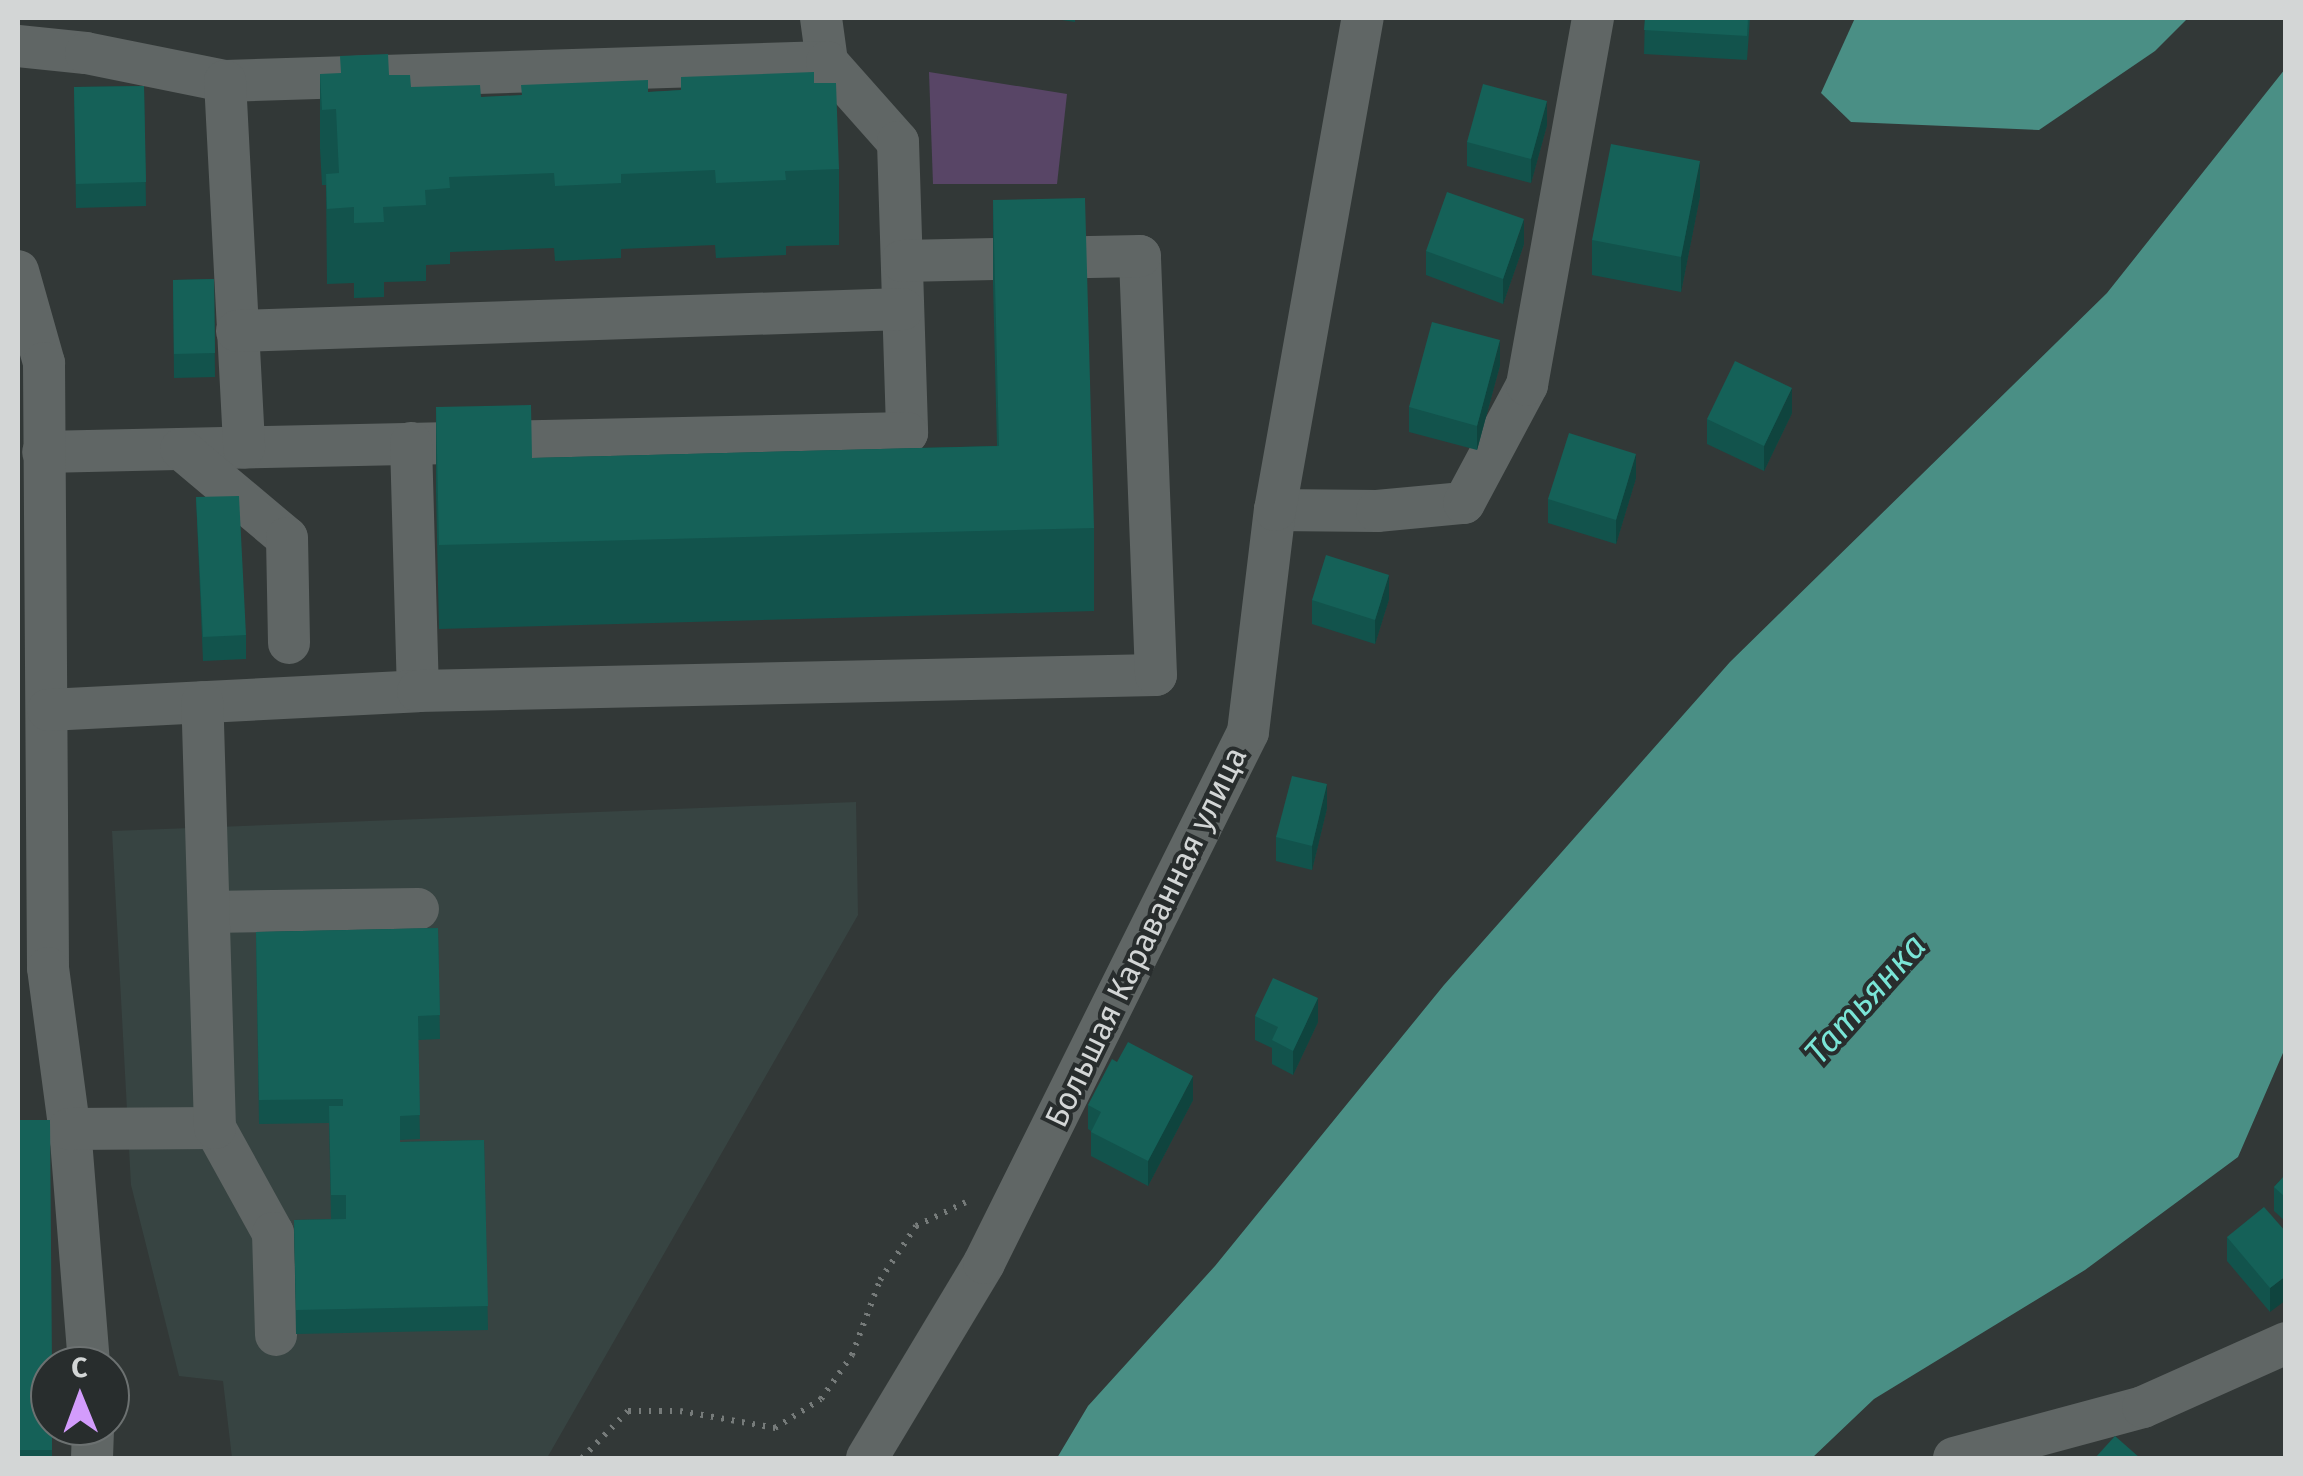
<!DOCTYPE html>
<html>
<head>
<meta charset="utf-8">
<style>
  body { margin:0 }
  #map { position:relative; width:2303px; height:1476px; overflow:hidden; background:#323837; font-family:"Fira Sans",sans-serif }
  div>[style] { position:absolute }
  .built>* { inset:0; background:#374442 }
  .green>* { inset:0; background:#584566 }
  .water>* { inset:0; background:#4a8f85 }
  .path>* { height:6px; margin-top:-3px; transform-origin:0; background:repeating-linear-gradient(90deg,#767b7a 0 2.5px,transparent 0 10.5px) }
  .minor>* { height:42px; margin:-21px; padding:0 21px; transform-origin:21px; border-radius:21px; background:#606665 }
  .wall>* { inset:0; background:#12534c }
  .shaded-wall>* { inset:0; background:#0f443e }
  .building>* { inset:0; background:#156158 }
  span { translate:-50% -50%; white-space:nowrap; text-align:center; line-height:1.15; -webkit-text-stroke:8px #282d2d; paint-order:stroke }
  .street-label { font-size:32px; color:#d3d6d6 }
  .water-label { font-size:35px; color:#7ae5d7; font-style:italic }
  .frame { position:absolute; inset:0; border:20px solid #d3d6d6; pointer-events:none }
  .north { position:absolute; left:30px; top:1346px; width:100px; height:100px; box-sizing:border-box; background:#282d2d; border:2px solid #6c7171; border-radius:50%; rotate:359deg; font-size:28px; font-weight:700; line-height:40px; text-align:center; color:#d3d6d6 }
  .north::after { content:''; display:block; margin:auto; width:35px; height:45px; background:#d39cfc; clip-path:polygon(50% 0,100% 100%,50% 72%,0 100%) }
</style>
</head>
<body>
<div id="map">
  <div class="built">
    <div style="clip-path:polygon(856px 802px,858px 915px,547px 1458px,232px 1458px,223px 1381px,179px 1376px,131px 1185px,112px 831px)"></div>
  </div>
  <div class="green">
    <div style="clip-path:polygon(929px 72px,1067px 94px,1057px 184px,933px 184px)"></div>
  </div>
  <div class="water">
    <div style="clip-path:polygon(1855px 18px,2188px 18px,2155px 51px,2039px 130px,1851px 122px,1821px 93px)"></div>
    <div style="clip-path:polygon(2285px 69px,2286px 1046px,2238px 1157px,2085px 1270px,1874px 1399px,1812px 1458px,1057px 1458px,1088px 1406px,1215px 1266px,1444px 985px,1730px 662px,2107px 293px)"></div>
  </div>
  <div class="path">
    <div style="left:582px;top:1458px;width:66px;rotate:-45.6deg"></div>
    <div style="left:628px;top:1411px;width:52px"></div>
    <div style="left:680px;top:1411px;width:97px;rotate:10.1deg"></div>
    <div style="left:775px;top:1428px;width:54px;rotate:-32.2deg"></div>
    <div style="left:821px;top:1399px;width:54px;rotate:-54.8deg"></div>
    <div style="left:852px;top:1355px;width:80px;rotate:-69.5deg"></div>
    <div style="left:880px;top:1280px;width:65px;rotate:-56.3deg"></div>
    <div style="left:916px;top:1226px;width:55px;rotate:-25.6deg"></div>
  </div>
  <div class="minor">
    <div style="left:821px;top:18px;width:44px;rotate:82.2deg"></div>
    <div style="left:18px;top:46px;width:68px;rotate:5.9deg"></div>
    <div style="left:86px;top:53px;width:142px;rotate:11.4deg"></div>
    <div style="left:225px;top:81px;width:602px;rotate:-1.81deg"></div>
    <div style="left:827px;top:62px;width:107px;rotate:48.4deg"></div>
    <div style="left:898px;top:142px;width:291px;rotate:88.2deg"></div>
    <div style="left:907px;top:433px;width:864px;rotate:178.74deg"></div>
    <div style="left:225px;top:81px;width:367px;rotate:87deg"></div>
    <div style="left:18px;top:271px;width:96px;rotate:74.2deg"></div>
    <div style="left:44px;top:363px;width:605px;rotate:89.62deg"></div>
    <div style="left:48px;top:968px;width:174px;rotate:82.4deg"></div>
    <div style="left:71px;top:1140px;width:227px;rotate:85.4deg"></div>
    <div style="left:237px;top:331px;width:666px;rotate:-1.89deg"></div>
    <div style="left:411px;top:443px;width:248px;rotate:88.4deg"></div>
    <div style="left:181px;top:449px;width:138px;rotate:40deg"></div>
    <div style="left:287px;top:538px;width:105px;rotate:88.9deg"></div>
    <div style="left:1275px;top:510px;width:102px;rotate:0.6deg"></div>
    <div style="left:1377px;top:511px;width:87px;rotate:-5.3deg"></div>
    <div style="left:1464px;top:503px;width:134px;rotate:-61.9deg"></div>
    <div style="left:1527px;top:385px;width:373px;rotate:-79.8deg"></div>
    <div style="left:48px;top:710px;width:370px;rotate:-2.9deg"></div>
    <div style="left:418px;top:691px;width:738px;rotate:-1.24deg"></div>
    <div style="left:1156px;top:675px;width:419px;rotate:-92.2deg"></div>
    <div style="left:1140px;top:256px;width:238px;rotate:178.8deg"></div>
    <div style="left:209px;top:912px;width:209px;rotate:-0.8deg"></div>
    <div style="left:215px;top:1128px;width:120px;rotate:61.1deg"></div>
    <div style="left:273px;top:1233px;width:102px;rotate:88.3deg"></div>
    <div style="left:69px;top:1129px;width:146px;rotate:-0.4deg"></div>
    <div style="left:215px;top:1128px;width:426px;rotate:-91.7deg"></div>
    <div style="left:92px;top:1458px;width:32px;rotate:-88deg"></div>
    <div style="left:867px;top:1458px;width:227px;rotate:-59deg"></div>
    <div style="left:984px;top:1263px;width:593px;rotate:-63.56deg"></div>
    <div style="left:1248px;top:732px;width:224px;rotate:-83.1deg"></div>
    <div style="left:1275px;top:510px;width:500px;rotate:-79.9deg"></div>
    <div style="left:1954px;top:1458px;width:196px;rotate:-15.1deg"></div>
    <div style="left:2143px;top:1407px;width:157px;rotate:-24.1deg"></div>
  </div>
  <div class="wall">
    <div style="clip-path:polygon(1049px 18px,1075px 18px,1075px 22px)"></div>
    <div style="clip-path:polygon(1645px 18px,1750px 18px,1747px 60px,1644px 54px)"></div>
    <div style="clip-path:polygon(320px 74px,389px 75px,411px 87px,481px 97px,648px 92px,814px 83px,839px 169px,839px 245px,786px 246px,786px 255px,716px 258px,715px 245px,621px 249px,621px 258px,555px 261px,554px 248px,450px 252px,450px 264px,426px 265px,426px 281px,384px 282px,384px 297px,354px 298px,354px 283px,327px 284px,326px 185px,322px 185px,320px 149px)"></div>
    <div style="clip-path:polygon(144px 86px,146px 206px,76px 208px,74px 87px)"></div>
    <div style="clip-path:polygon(1547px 125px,1531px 183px,1467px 166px,1467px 142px)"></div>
    <div style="clip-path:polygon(1700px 196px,1681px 292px,1592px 275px,1592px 240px)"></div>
    <div style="clip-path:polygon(993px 200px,1094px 528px,1094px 611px,439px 629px,436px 491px,436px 407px,532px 458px,997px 446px,993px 284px)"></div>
    <div style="clip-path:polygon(1524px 244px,1503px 304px,1426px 275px,1426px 251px)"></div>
    <div style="clip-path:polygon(214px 279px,215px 377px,174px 378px,173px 280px)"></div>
    <div style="clip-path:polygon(1500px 365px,1477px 450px,1409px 432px,1409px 407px)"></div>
    <div style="clip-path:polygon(1792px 413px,1764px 471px,1707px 444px,1707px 419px)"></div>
    <div style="clip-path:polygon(1636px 478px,1616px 544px,1548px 523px,1548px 499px)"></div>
    <div style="clip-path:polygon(196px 497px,246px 635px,246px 659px,203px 661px)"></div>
    <div style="clip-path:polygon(1389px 599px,1375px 644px,1312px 624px,1312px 600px)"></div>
    <div style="clip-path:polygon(18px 711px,20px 711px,19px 797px,18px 797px)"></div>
    <div style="clip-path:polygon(1327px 808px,1312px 870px,1276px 861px,1276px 837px)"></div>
    <div style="clip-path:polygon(438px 928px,440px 1039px,418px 1040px,420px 1139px,400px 1140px,400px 1142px,484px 1140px,488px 1330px,296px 1334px,294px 1220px,331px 1219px,329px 1123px,259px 1124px,256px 932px)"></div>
    <div style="clip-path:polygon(1255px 1016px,1318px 1022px,1293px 1075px,1272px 1064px,1272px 1048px,1255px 1040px)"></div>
    <div style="clip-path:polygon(1117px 1062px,1193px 1100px,1148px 1186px,1091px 1156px,1091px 1131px,1088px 1129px,1088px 1105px)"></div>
    <div style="clip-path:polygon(18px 1120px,52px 1426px,52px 1458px,18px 1458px)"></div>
    <div style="clip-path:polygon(2286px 1174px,2286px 1222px,2274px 1211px,2274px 1187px)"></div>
    <div style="clip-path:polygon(2286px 1232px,2270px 1312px,2227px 1261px,2227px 1237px)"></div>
  </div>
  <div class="shaded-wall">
    <div style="clip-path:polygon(1547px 101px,1547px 125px,1531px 183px,1531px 159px)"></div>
    <div style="clip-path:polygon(1700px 161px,1700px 196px,1681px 292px,1681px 257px)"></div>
    <div style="clip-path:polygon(1524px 219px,1524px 244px,1503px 304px,1503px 279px)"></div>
    <div style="clip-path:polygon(1500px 340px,1500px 365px,1477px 450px,1477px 426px)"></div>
    <div style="clip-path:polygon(1792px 388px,1792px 413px,1764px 471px,1764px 446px)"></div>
    <div style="clip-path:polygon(1636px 454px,1636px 478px,1616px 544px,1616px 520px)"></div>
    <div style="clip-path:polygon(1389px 575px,1389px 599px,1375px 644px,1375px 620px)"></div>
    <div style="clip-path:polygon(1327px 784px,1327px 808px,1312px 870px,1312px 846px)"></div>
    <div style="clip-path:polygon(1318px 998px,1318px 1022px,1293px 1075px,1293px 1051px)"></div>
    <div style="clip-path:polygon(1193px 1076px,1193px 1100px,1148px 1186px,1148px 1161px)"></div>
    <div style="clip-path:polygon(2286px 1276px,2286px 1300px,2270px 1312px,2270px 1288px)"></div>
  </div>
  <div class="building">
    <div style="clip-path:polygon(1645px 18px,1748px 18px,1747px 36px,1644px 30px)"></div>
    <div style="clip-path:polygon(388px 54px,389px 75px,410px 75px,411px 87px,480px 85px,481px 97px,522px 95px,521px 85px,648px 80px,648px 92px,681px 90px,681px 77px,814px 72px,814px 83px,836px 83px,839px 169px,785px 171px,786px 180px,716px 183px,715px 170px,621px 174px,621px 183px,555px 186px,554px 173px,449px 177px,450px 188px,425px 190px,426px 205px,383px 207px,384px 222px,354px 223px,354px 207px,327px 209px,326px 174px,339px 173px,336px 109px,322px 110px,320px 74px,341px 73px,340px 56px)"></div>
    <div style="clip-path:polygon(1483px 84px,1547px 101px,1531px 159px,1467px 142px)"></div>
    <div style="clip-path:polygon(144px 86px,146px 182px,76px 184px,74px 87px)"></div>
    <div style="clip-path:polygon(1611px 144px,1700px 161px,1681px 257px,1592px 240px)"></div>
    <div style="clip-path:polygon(1447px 192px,1524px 219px,1503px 279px,1426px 251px)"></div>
    <div style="clip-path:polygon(1085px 198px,1094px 528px,439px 545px,436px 407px,531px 405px,532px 458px,999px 446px,993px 200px)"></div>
    <div style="clip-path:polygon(214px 279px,215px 353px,174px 354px,173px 280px)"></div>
    <div style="clip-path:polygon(1432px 322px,1500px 340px,1477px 426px,1409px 407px)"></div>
    <div style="clip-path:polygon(1735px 361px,1792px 388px,1764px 446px,1707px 419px)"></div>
    <div style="clip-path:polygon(1569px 433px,1636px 454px,1616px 520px,1548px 499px)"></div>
    <div style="clip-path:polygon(239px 496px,246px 635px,203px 637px,196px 497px)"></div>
    <div style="clip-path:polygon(1326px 555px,1389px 575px,1375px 620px,1312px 600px)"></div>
    <div style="clip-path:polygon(18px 711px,20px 711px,19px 773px,18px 773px)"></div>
    <div style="clip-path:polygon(1292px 776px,1327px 784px,1312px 846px,1276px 837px)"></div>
    <div style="clip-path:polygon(438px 928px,440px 1015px,418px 1016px,420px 1115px,400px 1116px,400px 1142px,484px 1140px,488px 1306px,296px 1310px,294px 1220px,346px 1219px,346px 1195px,331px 1195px,329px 1106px,343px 1106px,343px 1099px,259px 1100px,256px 932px)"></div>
    <div style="clip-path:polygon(1273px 978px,1318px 998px,1293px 1051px,1272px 1040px,1278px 1027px,1255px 1016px)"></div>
    <div style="clip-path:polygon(1128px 1042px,1193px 1076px,1148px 1161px,1091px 1132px,1101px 1112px,1088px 1105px,1112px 1059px,1117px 1062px)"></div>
    <div style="clip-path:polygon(18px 1120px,50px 1120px,52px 1366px,50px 1366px,50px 1426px,52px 1426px,52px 1450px,18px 1450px)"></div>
    <div style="clip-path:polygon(2286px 1174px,2286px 1198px,2274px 1187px)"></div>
    <div style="clip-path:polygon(2264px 1207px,2286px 1232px,2286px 1276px,2270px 1288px,2227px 1237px)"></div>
    <div style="clip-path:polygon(2115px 1436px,2140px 1458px,2095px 1458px)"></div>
  </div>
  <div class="street-label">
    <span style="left:1146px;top:937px;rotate:-64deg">Большая Караванная улица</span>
  </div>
  <div class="water-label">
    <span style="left:1865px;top:999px;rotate:-48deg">Татьянка</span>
  </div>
  <div class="frame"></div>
  <div class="north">С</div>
</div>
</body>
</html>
